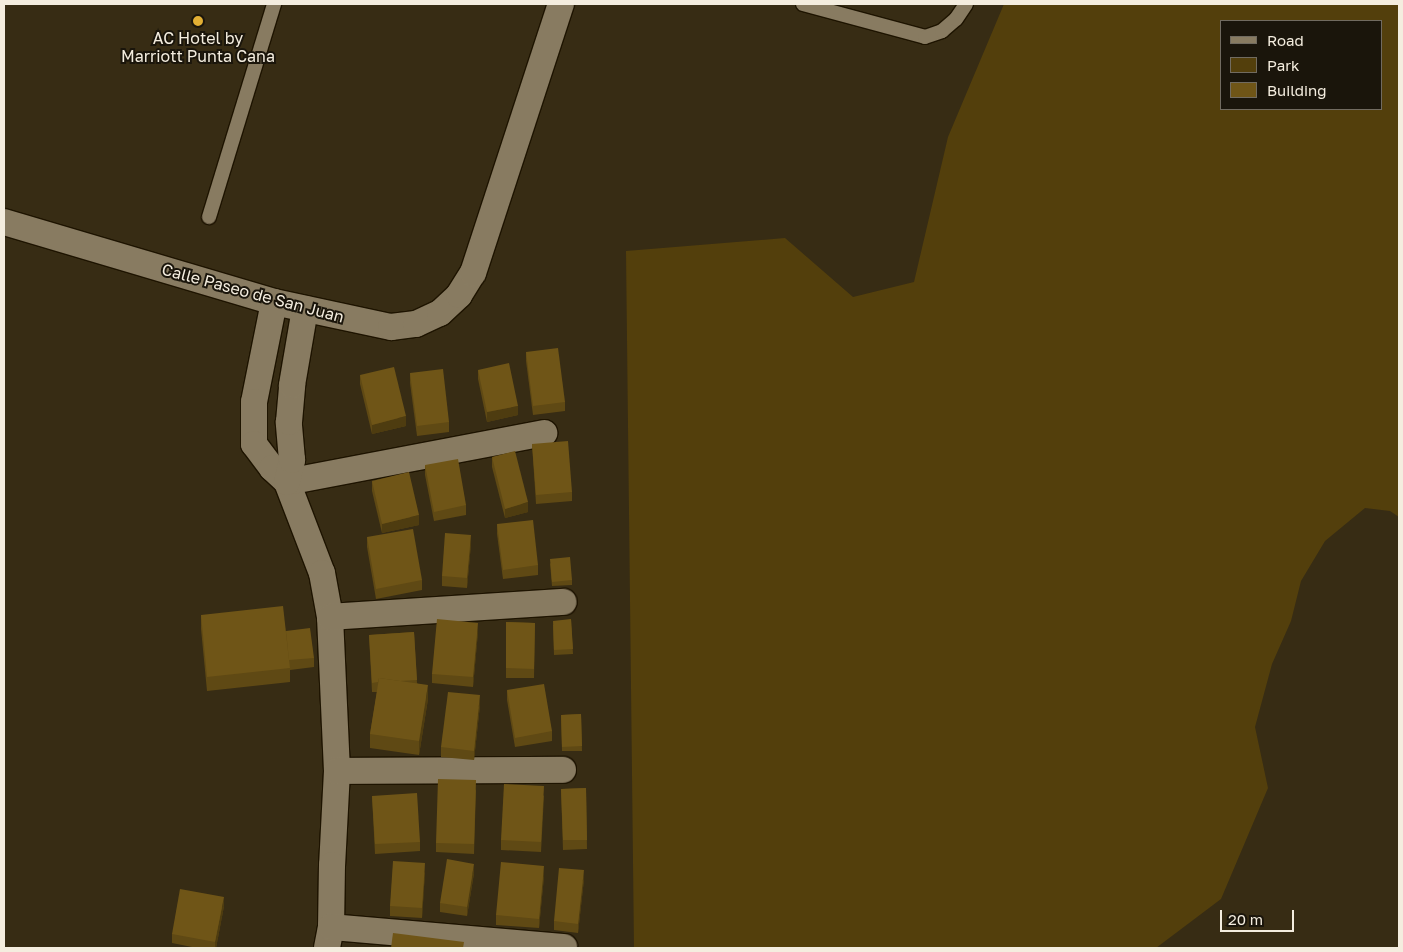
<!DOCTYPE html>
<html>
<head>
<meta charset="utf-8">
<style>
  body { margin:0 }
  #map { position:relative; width:1403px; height:952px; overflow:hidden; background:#372c14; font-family:"Golos Text",sans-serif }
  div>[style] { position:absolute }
  .green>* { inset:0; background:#533f0c }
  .roads { filter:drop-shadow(1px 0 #1e1400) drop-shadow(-1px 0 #1e1400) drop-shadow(0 1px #1e1400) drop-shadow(0 -1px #1e1400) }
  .service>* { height:14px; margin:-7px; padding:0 7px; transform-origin:7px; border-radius:7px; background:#887b61 }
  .minor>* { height:26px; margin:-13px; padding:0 13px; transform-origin:13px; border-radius:13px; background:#887b61 }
  .wall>* { inset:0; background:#5f4914 }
  .shaded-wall>* { inset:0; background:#4e3c10 }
  .building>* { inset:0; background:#6f5517 }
  .dots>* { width:14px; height:14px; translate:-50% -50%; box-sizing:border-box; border:2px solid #1a150b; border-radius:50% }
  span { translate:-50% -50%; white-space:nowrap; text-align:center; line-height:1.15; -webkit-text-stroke:4px #1a150b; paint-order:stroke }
  .poi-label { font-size:16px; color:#f4eddf }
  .street-label { font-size:16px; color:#f4eddf }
  .frame { position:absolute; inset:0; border:5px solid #f4eddf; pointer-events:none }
  .legend { position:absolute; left:1220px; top:20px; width:162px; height:90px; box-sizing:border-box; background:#1a150b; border:1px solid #716b60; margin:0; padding:6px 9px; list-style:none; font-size:15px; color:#f4eddf }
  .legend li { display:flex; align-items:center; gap:10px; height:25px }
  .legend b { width:25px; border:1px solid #716b60 }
  .scale { position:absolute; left:1220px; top:910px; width:74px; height:22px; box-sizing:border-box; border:2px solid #f4eddf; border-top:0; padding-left:6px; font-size:15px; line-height:18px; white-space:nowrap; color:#f4eddf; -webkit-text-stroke:4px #1a150b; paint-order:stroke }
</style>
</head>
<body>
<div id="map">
  <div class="green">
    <div style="clip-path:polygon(evenodd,1004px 4px,1399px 4px,1399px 517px,1390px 511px,1365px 508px,1325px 541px,1301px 581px,1291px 621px,1272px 664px,1255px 727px,1268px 788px,1221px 899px,1156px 948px,634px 948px,626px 251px,785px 238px,853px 297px,914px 282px,948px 137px,1004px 4px,1222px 21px,1382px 21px,1382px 109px,1222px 109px,1222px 21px)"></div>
  </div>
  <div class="roads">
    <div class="service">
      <div style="left:803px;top:4px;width:126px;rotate:15.1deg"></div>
      <div style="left:925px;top:37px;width:18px;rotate:-19deg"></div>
      <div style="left:942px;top:31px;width:18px;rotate:-41deg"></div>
      <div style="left:956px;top:19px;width:18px;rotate:-56deg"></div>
      <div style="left:209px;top:217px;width:223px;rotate:-73deg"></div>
    </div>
    <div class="minor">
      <div style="left:4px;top:222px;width:282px;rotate:16.5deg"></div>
      <div style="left:274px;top:302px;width:120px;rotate:12.1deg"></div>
      <div style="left:391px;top:327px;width:25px;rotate:-7deg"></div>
      <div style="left:416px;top:324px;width:26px;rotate:-25deg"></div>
      <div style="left:440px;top:313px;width:26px;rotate:-43deg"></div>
      <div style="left:459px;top:295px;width:26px;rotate:-58deg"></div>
      <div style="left:473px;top:273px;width:283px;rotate:-71.9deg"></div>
      <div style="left:274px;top:302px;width:102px;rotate:101.3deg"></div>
      <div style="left:254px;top:402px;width:42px;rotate:90deg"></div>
      <div style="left:254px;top:444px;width:30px;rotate:53deg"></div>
      <div style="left:272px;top:468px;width:21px;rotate:43deg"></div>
      <div style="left:287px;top:482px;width:97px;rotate:69deg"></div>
      <div style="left:322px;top:573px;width:45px;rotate:79.7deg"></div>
      <div style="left:330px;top:617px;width:154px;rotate:87.4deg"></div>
      <div style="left:337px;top:771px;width:94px;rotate:93deg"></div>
      <div style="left:332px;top:865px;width:62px;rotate:90.9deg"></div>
      <div style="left:331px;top:927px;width:21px;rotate:101deg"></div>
      <div style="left:287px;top:482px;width:262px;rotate:-10.8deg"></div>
      <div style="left:287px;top:482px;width:23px;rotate:-77deg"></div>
      <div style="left:292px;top:460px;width:38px;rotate:-95deg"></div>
      <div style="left:289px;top:422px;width:37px;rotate:-85deg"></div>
      <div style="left:292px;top:385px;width:77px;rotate:-80.3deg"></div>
      <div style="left:330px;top:617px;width:234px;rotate:-3.7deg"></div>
      <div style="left:337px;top:771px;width:226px;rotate:-0.3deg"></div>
      <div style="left:331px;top:927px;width:234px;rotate:4.9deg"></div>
    </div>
  </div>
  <div class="wall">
    <div style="clip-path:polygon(526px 352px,565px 402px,565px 411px,533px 415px,526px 361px)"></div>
    <div style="clip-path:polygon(478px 370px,518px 415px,487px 422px,478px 379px)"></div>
    <div style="clip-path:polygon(410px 373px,449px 422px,449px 432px,417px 436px,410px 383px)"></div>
    <div style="clip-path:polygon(360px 375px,406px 426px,372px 434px,360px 384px)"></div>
    <div style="clip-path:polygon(532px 444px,572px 492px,572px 501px,536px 504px)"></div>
    <div style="clip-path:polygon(492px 457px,528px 512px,505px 518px,492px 467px)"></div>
    <div style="clip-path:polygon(425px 465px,466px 505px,466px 515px,434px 521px,425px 475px)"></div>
    <div style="clip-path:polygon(372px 481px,419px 525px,382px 533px,372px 491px)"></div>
    <div style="clip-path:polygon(497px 524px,538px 565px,538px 575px,503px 579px,497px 534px)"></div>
    <div style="clip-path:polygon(367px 537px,422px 580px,422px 590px,376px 599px,367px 547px)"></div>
    <div style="clip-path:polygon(471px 544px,467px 588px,442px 586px,442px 576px)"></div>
    <div style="clip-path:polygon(550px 563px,572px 580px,572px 585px,552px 586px)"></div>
    <div style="clip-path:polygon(201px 615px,286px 631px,314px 658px,314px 667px,290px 670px,290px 682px,207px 691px,201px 629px)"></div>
    <div style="clip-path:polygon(571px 619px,573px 654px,554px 655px,553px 625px)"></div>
    <div style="clip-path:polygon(506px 622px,535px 623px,534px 678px,506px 678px)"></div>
    <div style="clip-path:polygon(414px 632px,417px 683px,428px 699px,419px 755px,370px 748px,370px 734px,377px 692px,372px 692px,369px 635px)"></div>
    <div style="clip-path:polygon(478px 632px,473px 687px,432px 683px,432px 674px)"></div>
    <div style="clip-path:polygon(507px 690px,552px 731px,552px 741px,515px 747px,507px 700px)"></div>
    <div style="clip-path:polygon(480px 705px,474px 760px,441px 757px,441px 747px)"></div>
    <div style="clip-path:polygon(581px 714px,582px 751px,562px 751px,561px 715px)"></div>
    <div style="clip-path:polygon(586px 788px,587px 849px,563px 850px,561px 789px)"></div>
    <div style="clip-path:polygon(476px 789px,474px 854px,436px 852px,436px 843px)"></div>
    <div style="clip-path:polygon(544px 795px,541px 852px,501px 850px,501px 840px)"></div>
    <div style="clip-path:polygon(372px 796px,420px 842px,420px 851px,375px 854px)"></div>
    <div style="clip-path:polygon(425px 872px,422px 918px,390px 916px,390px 906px)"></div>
    <div style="clip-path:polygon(474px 873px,467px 916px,440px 912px,440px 903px)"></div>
    <div style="clip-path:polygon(544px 876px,539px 928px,496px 925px,496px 915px)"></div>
    <div style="clip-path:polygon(584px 879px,578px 933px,554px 930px,554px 921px)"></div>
    <div style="clip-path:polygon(224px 906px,216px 948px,197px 948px,172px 943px,172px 934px)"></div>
  </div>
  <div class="shaded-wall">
    <div style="clip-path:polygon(518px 406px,518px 415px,487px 422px,487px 412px)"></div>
    <div style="clip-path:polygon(406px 416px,406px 426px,372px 434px,372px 425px)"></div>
    <div style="clip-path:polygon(528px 502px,528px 512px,505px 518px,505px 509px)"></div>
    <div style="clip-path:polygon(419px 515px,419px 525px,382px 533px,382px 524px)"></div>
    <div style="clip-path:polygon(471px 535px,471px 544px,467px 588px,467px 578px)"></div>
    <div style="clip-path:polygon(478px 623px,478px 632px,473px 687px,473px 677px)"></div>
    <div style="clip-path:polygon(428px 685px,428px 699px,419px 755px,419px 741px)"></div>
    <div style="clip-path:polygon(480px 695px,480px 705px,474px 760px,474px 751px)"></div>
    <div style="clip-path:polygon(425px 863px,425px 872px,422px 918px,422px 908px)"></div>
    <div style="clip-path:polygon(474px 864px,474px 873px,467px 916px,467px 907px)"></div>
    <div style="clip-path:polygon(544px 866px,544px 876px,539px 928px,539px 919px)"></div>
    <div style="clip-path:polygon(584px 870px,584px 879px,578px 933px,578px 924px)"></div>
    <div style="clip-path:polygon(224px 897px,224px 906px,216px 948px,215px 948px,215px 942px)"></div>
  </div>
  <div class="building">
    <div style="clip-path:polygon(558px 348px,565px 402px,533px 406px,526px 352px)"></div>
    <div style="clip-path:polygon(509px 363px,518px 406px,487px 412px,478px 370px)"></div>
    <div style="clip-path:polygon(394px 367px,406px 416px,372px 425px,360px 375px)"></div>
    <div style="clip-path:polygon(443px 369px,449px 422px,417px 426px,410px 373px)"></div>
    <div style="clip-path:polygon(568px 441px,572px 492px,536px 495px,532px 444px)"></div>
    <div style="clip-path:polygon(515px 451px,528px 502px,505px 509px,492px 457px)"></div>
    <div style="clip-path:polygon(458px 459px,466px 505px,434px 512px,425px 465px)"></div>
    <div style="clip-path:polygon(409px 472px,419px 515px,382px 524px,372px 481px)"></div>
    <div style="clip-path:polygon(533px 520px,538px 565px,503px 570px,497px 524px)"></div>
    <div style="clip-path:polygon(413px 529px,422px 580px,376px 589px,367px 537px)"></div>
    <div style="clip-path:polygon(445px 533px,471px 535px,467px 578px,442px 576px)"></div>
    <div style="clip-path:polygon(570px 557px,572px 580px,552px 582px,550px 559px)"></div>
    <div style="clip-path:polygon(283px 606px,290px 668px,207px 677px,201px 615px)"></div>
    <div style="clip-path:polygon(437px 619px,478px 623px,473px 677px,432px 674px)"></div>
    <div style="clip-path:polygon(571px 619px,573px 649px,554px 650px,553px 621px)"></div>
    <div style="clip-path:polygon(506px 622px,535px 623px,534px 669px,506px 668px)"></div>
    <div style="clip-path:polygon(310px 628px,314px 658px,289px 660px,286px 631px)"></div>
    <div style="clip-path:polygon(414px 632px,417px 680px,400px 681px,379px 678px,378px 682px,372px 683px,369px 635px)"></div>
    <div style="clip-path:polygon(379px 678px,428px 685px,419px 741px,370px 734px)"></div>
    <div style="clip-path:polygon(544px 684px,552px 731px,515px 738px,507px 690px)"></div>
    <div style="clip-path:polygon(448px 692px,480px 695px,474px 751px,441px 747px)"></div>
    <div style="clip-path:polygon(581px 714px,582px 746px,562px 747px,561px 715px)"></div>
    <div style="clip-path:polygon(438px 779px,476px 780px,474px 844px,436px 843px)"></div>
    <div style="clip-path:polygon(504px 784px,544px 786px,541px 842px,501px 840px)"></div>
    <div style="clip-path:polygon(586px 788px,587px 840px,563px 840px,561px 789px)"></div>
    <div style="clip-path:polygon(417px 793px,420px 842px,375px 844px,372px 796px)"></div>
    <div style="clip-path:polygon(447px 859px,474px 864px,467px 907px,440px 903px)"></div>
    <div style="clip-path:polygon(393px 861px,425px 863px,422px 908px,390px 906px)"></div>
    <div style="clip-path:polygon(501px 862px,544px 866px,539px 919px,496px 915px)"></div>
    <div style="clip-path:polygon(559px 868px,584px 870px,578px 924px,554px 921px)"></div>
    <div style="clip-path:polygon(180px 889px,224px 897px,215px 942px,172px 934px)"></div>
    <div style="clip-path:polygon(393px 933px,464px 942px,463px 948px,391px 948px)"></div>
  </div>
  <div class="dots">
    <div style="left:198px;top:21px;background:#e2af34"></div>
  </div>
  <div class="poi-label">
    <span style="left:198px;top:47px">AC Hotel by<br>Marriott Punta Cana</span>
  </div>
  <div class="street-label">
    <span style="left:253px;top:293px;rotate:15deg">Calle Paseo de San Juan</span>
  </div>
  <div class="frame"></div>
  <ul class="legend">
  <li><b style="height:6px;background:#887b61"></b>Road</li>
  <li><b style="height:14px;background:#533f0c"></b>Park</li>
  <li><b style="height:14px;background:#6f5517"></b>Building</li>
  </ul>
  <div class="scale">20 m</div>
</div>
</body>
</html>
